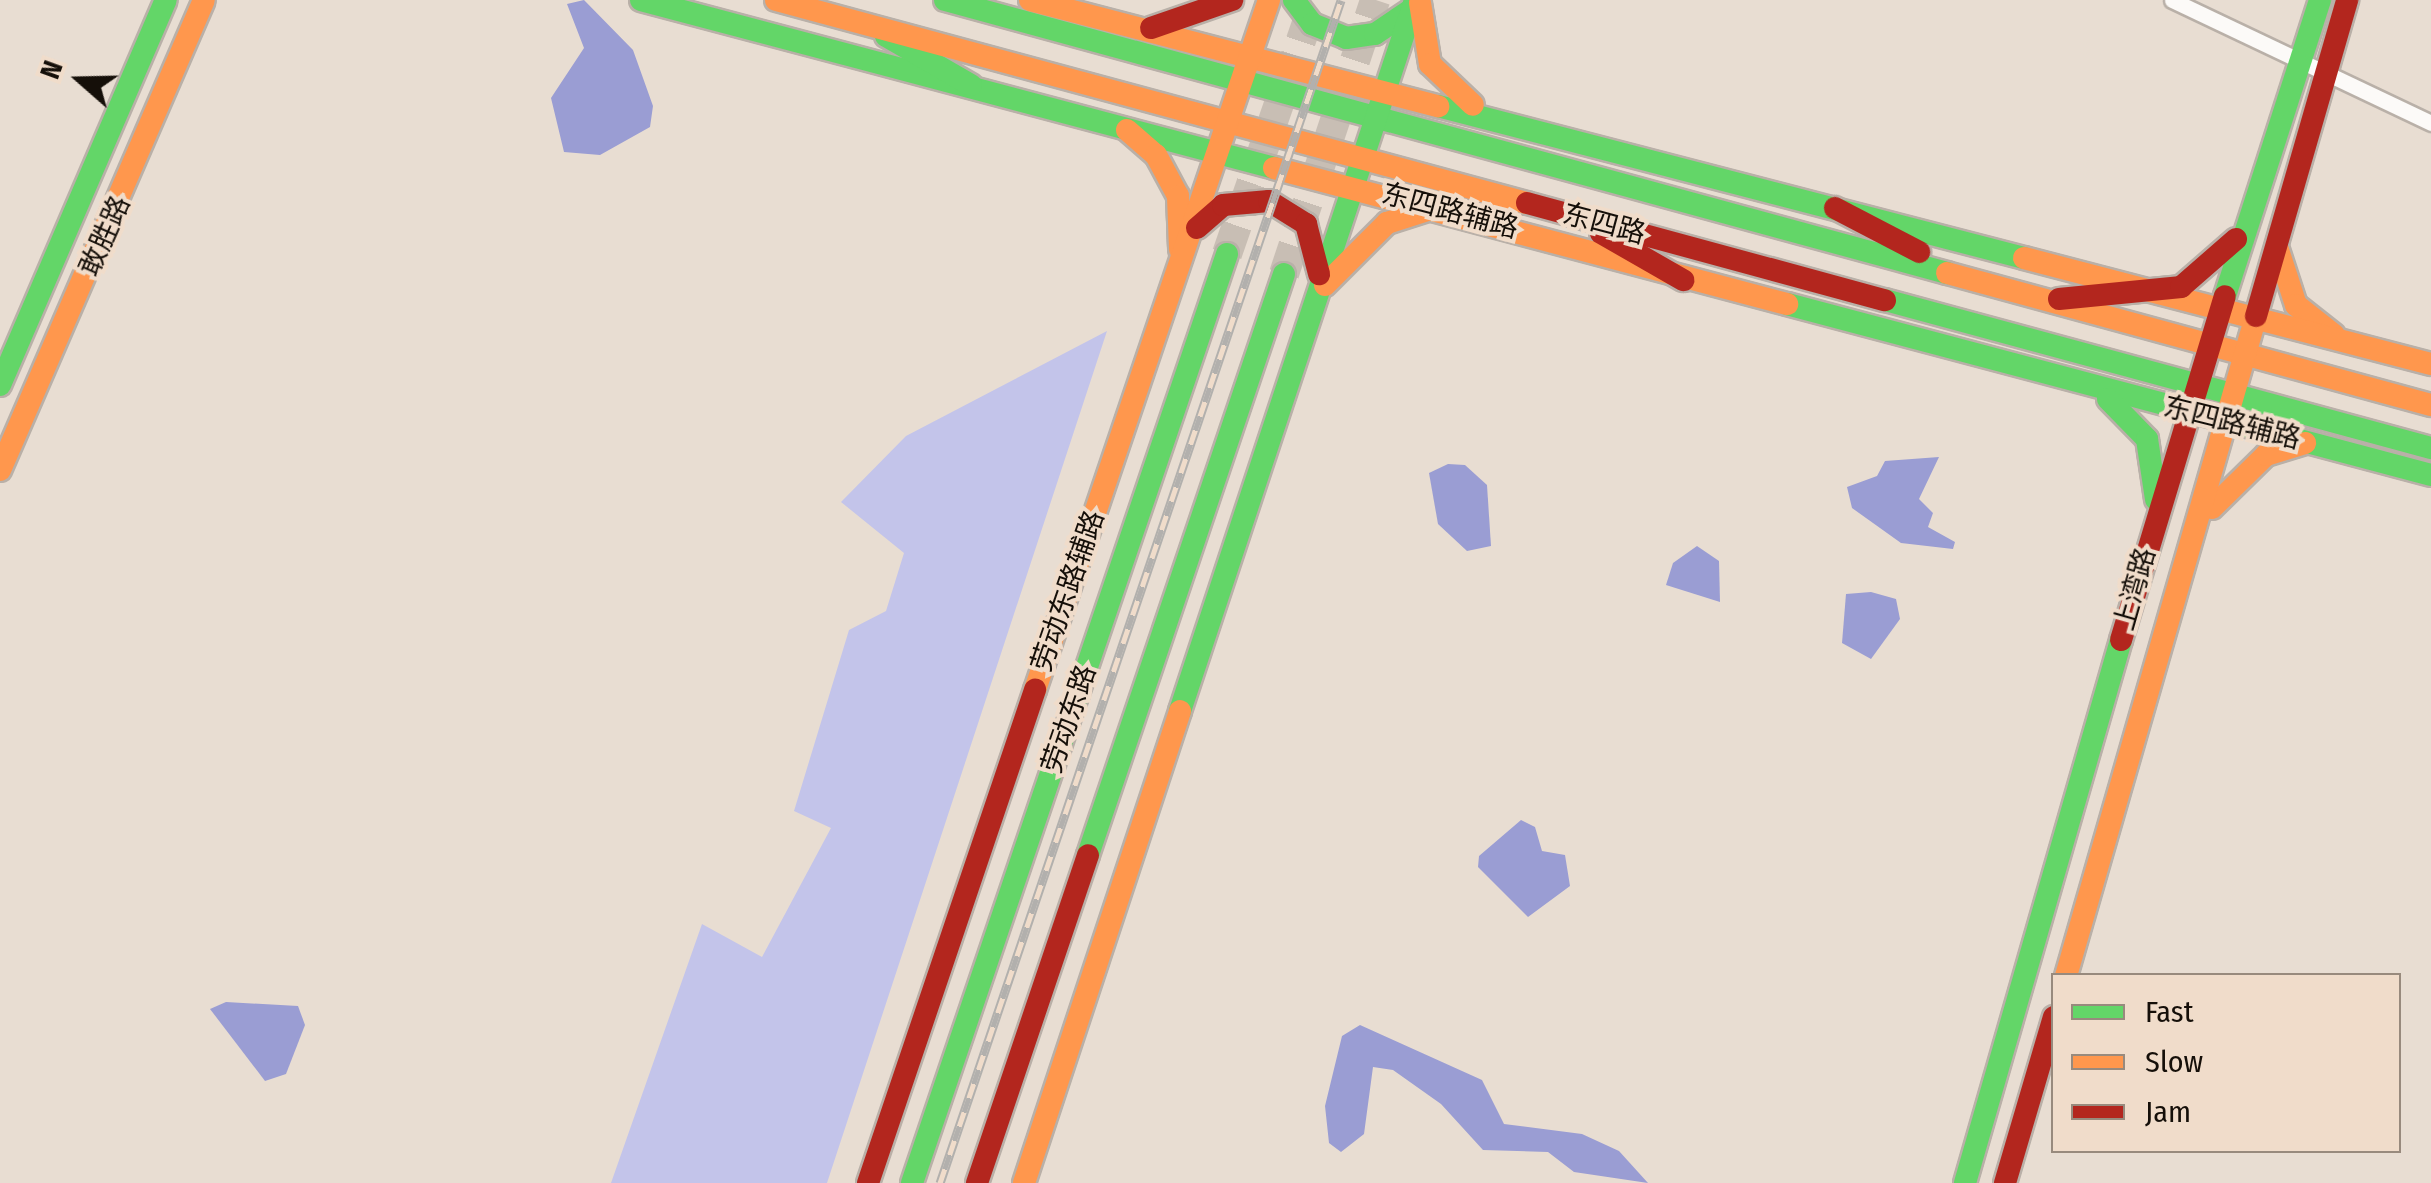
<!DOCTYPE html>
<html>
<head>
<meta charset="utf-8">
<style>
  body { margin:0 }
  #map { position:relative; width:2431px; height:1183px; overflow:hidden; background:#e8ddd2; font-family:"Fira Sans Condensed","Noto Sans SC",sans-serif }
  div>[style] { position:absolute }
  .green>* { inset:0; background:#c3c4ea }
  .water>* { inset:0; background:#9a9dd3 }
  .highway-tunnel>* { height:30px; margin-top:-15px; transform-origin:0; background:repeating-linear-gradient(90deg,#c8beb4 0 30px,transparent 0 45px) }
  .roads { filter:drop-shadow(2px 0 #b9b0a8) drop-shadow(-2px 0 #b9b0a8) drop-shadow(0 2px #b9b0a8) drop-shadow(0 -2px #b9b0a8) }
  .street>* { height:15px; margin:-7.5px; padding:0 7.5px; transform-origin:7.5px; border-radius:7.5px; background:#fcfaf8 }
  .fast>* { height:22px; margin:-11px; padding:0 11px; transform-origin:11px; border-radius:11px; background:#63d668 }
  .slow>* { height:22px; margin:-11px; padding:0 11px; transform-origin:11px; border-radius:11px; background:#ff974d }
  .jam>* { height:22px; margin:-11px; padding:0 11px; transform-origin:11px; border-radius:11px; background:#b3261e }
  .rail>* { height:9px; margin-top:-4.5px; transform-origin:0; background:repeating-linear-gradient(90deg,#f0dcca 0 15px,#b2b0ad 0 30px); box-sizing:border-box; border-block:2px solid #b2b0ad }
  span { translate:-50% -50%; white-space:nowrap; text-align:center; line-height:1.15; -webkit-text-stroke:8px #f0dcca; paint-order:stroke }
  .street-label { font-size:28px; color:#150f09 }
  .legend { position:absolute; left:2051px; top:973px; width:350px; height:180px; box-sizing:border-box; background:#f0dcca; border:2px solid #988a7d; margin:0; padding:12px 18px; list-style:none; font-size:30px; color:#150f09 }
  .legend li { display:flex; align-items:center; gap:20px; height:50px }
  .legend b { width:50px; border:2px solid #988a7d }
  .north { position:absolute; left:30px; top:30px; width:100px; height:100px; -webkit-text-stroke:8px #f0dcca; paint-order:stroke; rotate:290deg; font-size:28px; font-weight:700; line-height:40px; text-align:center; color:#150f09 }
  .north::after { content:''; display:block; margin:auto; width:35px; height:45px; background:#150f09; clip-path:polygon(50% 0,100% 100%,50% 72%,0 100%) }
</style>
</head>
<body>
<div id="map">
  <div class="green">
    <div style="clip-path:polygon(1107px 331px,827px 1183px,611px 1183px,702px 924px,762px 957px,831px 828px,794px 811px,849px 630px,886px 611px,904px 553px,841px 502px,906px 436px)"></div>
  </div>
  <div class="water">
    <div style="clip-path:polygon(584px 0,633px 50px,653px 106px,650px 127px,600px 155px,564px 152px,551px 98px,584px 48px,567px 4px)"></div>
    <div style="clip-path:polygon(1939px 457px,1919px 499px,1933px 513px,1928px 527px,1955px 542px,1953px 549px,1901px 543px,1852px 508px,1847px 487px,1877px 476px,1885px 461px)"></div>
    <div style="clip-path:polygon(1448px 464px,1465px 465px,1487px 485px,1491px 546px,1467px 551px,1438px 524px,1429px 473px)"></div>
    <div style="clip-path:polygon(1697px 546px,1719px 561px,1720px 602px,1666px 585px,1673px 563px)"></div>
    <div style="clip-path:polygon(1871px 592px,1896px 599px,1900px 619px,1871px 659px,1842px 643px,1846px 594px)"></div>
    <div style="clip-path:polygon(1521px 820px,1535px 827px,1542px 851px,1565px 855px,1570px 886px,1528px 917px,1478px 867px,1479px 856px)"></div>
    <div style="clip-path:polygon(226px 1002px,298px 1006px,305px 1025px,286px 1074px,265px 1081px,210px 1009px)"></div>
    <div style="clip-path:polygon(1360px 1025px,1482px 1080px,1504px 1124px,1582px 1134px,1619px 1151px,1648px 1183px,1574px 1172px,1548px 1152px,1483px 1150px,1441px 1104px,1393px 1070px,1373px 1067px,1364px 1134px,1341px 1152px,1329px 1143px,1325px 1106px,1342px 1036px)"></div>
  </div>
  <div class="highway-tunnel">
    <div style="left:1227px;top:254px;width:269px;rotate:-70.9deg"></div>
    <div style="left:1284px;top:274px;width:289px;rotate:-71.6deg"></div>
  </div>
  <div class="roads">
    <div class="street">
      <div style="left:2172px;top:0;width:287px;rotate:25.4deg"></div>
    </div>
    <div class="fast">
      <div style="left:641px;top:0;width:655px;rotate:14.86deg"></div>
      <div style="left:945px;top:0;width:1039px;rotate:15.24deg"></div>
      <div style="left:1294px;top:0;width:30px;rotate:53deg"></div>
      <div style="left:1312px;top:24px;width:37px;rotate:22deg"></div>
      <div style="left:1346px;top:38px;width:29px;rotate:-8deg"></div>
      <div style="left:1375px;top:34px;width:45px;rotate:-34deg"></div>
      <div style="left:886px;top:36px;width:98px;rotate:30deg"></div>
      <div style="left:1438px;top:106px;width:605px;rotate:14.54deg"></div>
      <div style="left:2225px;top:296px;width:311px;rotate:-72.2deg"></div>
      <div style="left:1885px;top:300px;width:566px;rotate:15.17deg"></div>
      <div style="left:1787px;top:304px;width:666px;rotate:14.87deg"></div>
      <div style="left:0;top:385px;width:419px;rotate:-66.7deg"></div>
      <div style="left:2108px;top:399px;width:56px;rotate:45.7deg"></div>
      <div style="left:2147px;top:439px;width:61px;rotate:81.5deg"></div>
      <div style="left:1180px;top:711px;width:749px;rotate:-71.71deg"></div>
      <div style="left:1088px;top:855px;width:613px;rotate:-71.36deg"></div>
      <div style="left:912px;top:1183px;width:981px;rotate:-71.27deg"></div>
      <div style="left:1965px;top:1183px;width:565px;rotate:-73.97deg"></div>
    </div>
    <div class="slow">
      <div style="left:776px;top:0;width:778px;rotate:15.13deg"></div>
      <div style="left:1030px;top:0;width:422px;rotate:14.6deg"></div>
      <div style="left:1420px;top:3px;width:62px;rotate:80.7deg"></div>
      <div style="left:1430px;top:64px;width:59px;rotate:43.6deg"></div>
      <div style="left:1127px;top:130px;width:38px;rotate:41deg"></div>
      <div style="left:1156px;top:155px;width:47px;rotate:61.8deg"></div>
      <div style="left:1178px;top:196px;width:53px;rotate:87.8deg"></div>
      <div style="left:1274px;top:168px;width:531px;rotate:14.85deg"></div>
      <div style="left:2278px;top:250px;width:58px;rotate:71.9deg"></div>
      <div style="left:2296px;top:305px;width:48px;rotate:38.3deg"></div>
      <div style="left:2024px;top:258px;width:421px;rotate:14.6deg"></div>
      <div style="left:1947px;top:273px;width:502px;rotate:15.26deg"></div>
      <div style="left:1325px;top:285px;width:88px;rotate:-45deg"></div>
      <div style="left:1387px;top:223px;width:49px;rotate:-17.7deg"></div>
      <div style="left:0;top:470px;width:512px;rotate:-66.54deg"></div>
      <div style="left:2212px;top:508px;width:76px;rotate:-44.5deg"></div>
      <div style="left:2266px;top:455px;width:41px;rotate:-17.1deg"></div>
      <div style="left:1035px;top:690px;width:729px;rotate:-71.27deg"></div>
      <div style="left:2066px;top:976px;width:687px;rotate:-73.94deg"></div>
      <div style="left:1024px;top:1183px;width:497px;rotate:-71.7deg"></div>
    </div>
    <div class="jam">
      <div style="left:1151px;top:28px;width:86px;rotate:-19.1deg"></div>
      <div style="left:1527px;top:203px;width:371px;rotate:15.2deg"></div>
      <div style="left:1835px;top:208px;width:95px;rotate:27.6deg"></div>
      <div style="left:1197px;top:228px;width:35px;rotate:-41deg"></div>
      <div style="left:1223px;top:205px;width:46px;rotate:-5deg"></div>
      <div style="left:1269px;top:201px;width:44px;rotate:31.9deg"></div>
      <div style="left:1306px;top:224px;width:52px;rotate:75.4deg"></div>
      <div style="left:1601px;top:233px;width:95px;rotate:29.8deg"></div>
      <div style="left:2059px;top:299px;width:123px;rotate:-5.6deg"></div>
      <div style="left:2181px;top:287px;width:73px;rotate:-41.1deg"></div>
      <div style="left:2256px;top:316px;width:329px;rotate:-73.9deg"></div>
      <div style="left:2121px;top:640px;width:359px;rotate:-73.2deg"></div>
      <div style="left:868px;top:1183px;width:521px;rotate:-71.29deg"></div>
      <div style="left:977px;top:1183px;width:346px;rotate:-71.3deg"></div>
      <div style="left:2005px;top:1183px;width:173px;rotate:-73.6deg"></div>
    </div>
  </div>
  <div class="rail">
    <div style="left:940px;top:1183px;width:1249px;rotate:-71.27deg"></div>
  </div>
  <div class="street-label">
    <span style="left:1450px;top:211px;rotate:15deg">东四路辅路</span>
    <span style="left:1604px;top:224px;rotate:15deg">东四路</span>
    <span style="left:105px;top:236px;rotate:-66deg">敢胜路</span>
    <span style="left:2232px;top:423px;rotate:14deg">东四路辅路</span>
    <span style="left:2135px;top:589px;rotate:-74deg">上湾路</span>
    <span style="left:1068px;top:591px;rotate:-71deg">劳动东路辅路</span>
    <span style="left:1069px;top:719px;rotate:-71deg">劳动东路</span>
  </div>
  <ul class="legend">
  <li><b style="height:12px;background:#63d668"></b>Fast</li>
  <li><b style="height:12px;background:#ff974d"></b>Slow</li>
  <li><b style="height:12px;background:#b3261e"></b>Jam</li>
  </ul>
  <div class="north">N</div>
</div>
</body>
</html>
